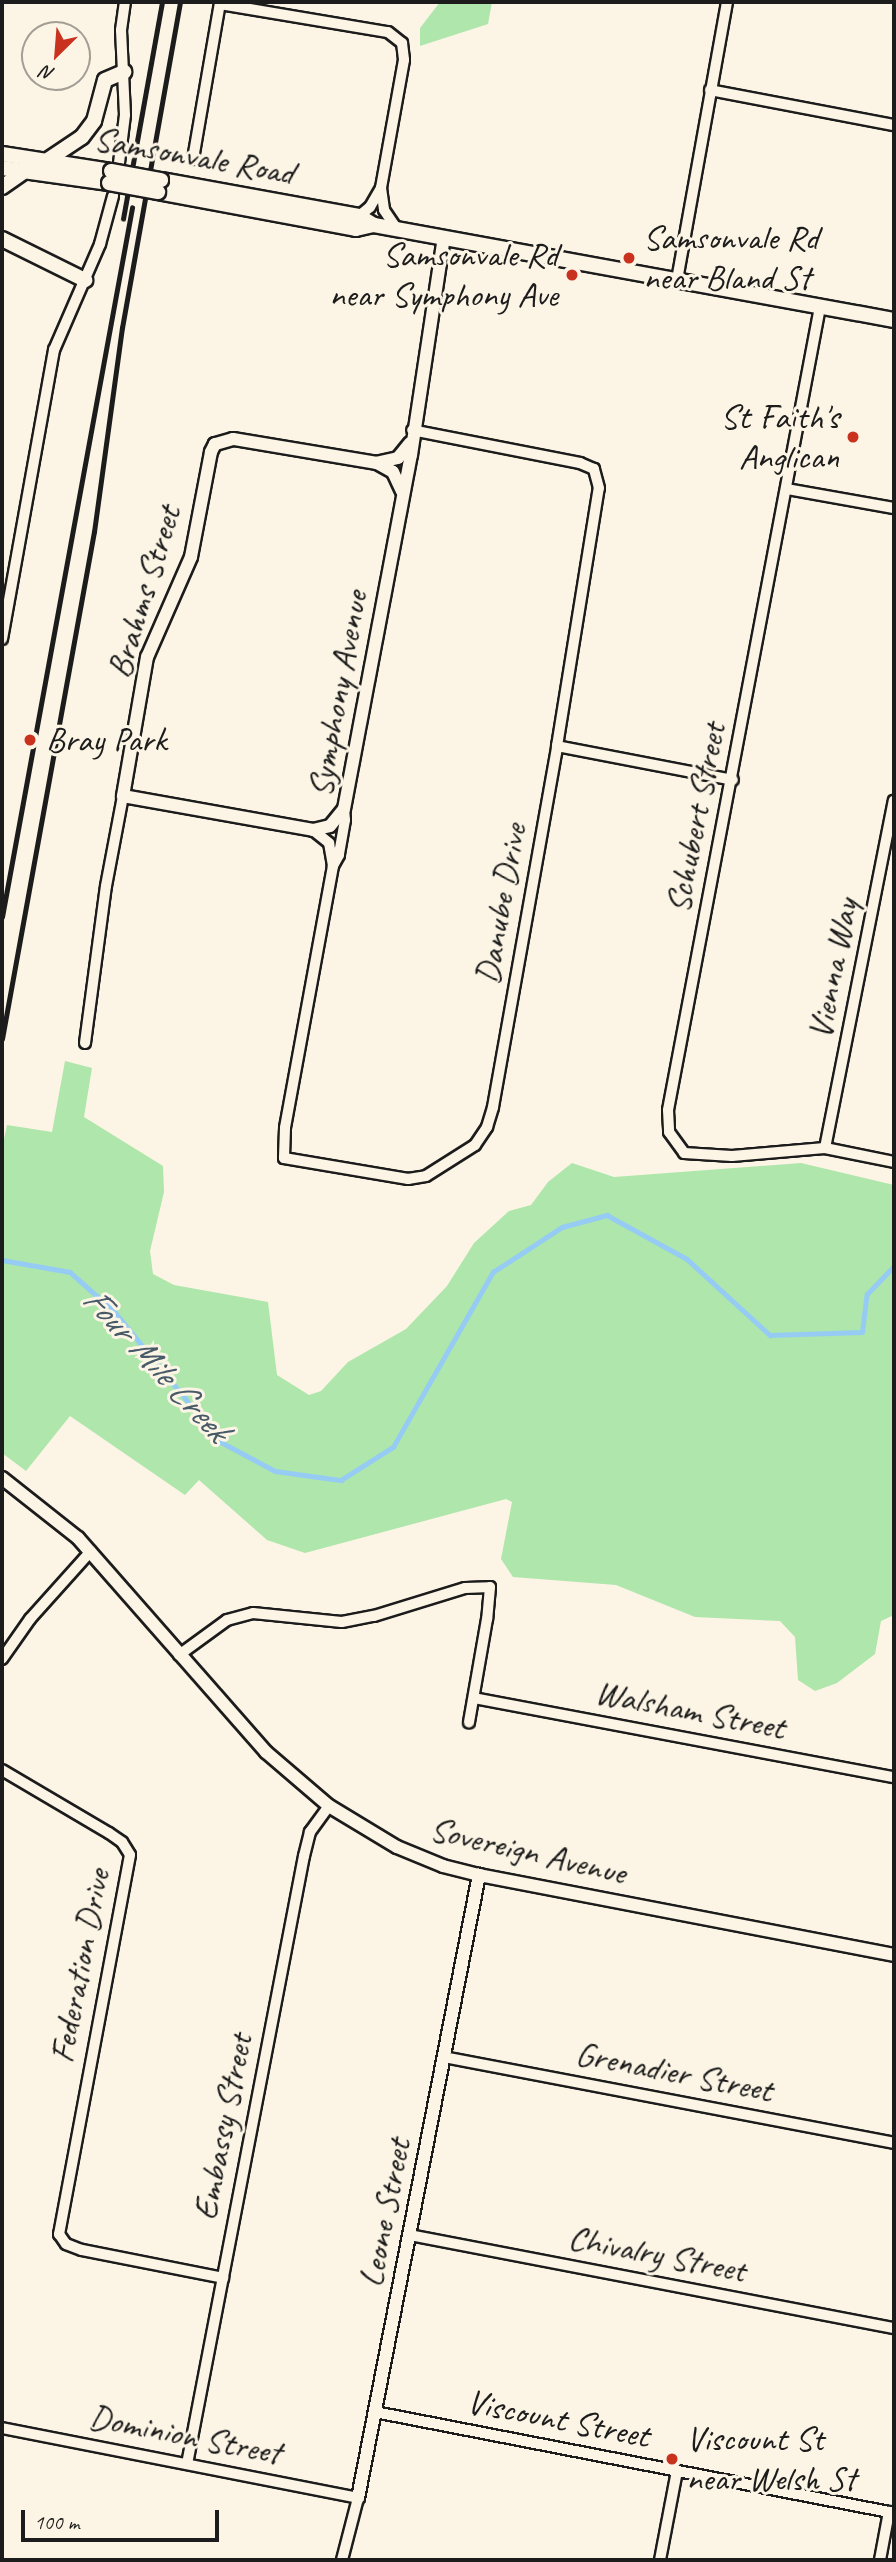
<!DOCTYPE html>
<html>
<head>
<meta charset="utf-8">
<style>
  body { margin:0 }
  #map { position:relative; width:896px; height:2562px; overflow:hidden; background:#fcf5e5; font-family:Caveat,sans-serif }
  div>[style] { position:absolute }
  .green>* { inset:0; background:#aee6ab }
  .stream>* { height:4.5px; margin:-2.25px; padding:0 2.25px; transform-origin:2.25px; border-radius:2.25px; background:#96ccf4 }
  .roads { filter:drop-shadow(2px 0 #1c1c1c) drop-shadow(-2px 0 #1c1c1c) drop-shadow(0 2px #1c1c1c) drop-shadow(0 -2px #1c1c1c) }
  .minor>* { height:10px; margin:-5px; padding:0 5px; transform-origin:5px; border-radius:5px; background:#fcf5e5 }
  .tertiary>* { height:12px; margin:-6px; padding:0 6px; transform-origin:6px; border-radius:6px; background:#fcf5e5 }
  .secondary>* { height:14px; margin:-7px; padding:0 7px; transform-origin:7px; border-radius:7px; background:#fcf5e5 }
  .rail>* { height:4.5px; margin:-2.25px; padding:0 2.25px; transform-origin:2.25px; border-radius:2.25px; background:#1c1c1c }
  .bridges { filter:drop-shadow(2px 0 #1c1c1c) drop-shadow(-2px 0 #1c1c1c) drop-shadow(0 2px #1c1c1c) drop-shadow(0 -2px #1c1c1c) }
  .secondary-bridge>* { height:14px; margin:-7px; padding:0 7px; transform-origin:7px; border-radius:7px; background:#fcf5e5 }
  .dots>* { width:19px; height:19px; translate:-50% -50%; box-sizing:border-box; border:4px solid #fcf5e5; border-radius:50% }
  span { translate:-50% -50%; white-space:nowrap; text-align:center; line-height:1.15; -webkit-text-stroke:6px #fcf5e5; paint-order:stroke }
  .street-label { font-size:35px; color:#1c1c1c }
  .poi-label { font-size:35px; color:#1c1c1c }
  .left { translate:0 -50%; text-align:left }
  .right { translate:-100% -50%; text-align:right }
  .water-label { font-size:37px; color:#475a68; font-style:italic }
  .frame { position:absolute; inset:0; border:4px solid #1c1c1c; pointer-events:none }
  .north { position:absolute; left:21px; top:21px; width:70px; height:70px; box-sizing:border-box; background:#fcf5e5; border:2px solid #a29e95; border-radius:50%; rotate:205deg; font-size:19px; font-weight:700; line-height:28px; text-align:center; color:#1c1c1c }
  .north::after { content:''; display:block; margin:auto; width:24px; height:32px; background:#c8321e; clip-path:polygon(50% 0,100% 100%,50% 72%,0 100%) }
  .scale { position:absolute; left:21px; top:2510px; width:198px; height:32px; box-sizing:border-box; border:4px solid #1c1c1c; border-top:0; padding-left:9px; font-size:21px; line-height:24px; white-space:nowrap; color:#1c1c1c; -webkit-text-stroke:5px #fcf5e5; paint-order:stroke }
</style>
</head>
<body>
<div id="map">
  <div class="green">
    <div style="clip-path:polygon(440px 2px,492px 2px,488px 24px,420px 46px,420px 28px)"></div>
    <div style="clip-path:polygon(65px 1061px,92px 1068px,84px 1117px,163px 1166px,164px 1192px,150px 1251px,153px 1274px,174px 1285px,268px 1302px,277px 1375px,309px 1395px,321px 1391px,348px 1362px,406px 1329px,447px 1286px,474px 1243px,509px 1211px,531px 1205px,548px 1182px,572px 1163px,614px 1177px,801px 1163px,894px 1185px,894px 1615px,881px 1621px,875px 1654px,837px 1683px,815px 1691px,798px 1680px,795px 1637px,780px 1621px,695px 1617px,616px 1585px,513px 1577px,501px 1559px,512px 1502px,506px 1499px,305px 1553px,267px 1540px,199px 1480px,185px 1495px,70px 1416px,26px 1471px,2px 1453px,2px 1149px,7px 1125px,52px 1132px)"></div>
  </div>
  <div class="stream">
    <div style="left:2px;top:1260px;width:69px;rotate:10deg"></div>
    <div style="left:70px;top:1272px;width:59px;rotate:41.6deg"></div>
    <div style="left:114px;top:1311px;width:169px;rotate:50.8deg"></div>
    <div style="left:221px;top:1442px;width:61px;rotate:28.2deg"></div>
    <div style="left:275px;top:1471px;width:67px;rotate:7.8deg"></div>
    <div style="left:341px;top:1480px;width:62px;rotate:-32.4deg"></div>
    <div style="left:393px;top:1447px;width:202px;rotate:-60.3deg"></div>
    <div style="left:493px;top:1272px;width:82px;rotate:-33.1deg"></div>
    <div style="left:562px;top:1227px;width:47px;rotate:-14.9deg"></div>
    <div style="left:607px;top:1215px;width:91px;rotate:28.8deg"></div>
    <div style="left:687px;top:1259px;width:113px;rotate:42.5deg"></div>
    <div style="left:770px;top:1335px;width:92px;rotate:-1.9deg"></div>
    <div style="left:862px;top:1332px;width:38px;rotate:-83deg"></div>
    <div style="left:867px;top:1294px;width:39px;rotate:-46deg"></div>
  </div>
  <div class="roads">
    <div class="minor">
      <div style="left:220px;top:4px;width:170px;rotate:9.5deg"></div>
      <div style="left:388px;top:32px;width:18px;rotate:38deg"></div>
      <div style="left:402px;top:43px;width:17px;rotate:83deg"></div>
      <div style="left:404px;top:60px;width:130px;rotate:100.2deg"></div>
      <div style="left:381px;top:188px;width:22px;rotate:120deg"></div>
      <div style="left:370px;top:207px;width:14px;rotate:141deg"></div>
      <div style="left:710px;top:90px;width:187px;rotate:10.8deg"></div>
      <div style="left:193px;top:159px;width:159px;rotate:-80.2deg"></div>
      <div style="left:119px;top:163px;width:48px;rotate:-82.9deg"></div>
      <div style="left:125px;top:115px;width:85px;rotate:-92.7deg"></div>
      <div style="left:121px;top:30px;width:28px;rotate:-82deg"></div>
      <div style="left:381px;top:188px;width:22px;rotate:82deg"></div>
      <div style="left:384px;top:210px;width:23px;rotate:56deg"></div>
      <div style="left:677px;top:280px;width:282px;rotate:-79.8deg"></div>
      <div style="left:820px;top:307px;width:817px;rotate:100.72deg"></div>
      <div style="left:668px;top:1110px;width:22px;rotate:87deg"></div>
      <div style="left:669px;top:1132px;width:26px;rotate:54deg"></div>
      <div style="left:684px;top:1153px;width:48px;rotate:3.6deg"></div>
      <div style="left:732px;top:1156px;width:93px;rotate:-4.9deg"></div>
      <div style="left:825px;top:1148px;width:70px;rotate:11.5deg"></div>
      <div style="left:787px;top:489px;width:109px;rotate:10.1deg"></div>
      <div style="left:2px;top:639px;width:294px;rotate:-79.8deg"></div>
      <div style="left:54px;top:350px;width:116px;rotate:-66.5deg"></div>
      <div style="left:100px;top:244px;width:50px;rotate:-74.8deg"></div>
      <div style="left:557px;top:746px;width:179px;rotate:10.9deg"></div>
      <div style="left:344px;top:809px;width:11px;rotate:85deg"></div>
      <div style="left:345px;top:820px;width:36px;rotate:100deg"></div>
      <div style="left:339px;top:855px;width:13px;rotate:119deg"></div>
      <div style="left:333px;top:866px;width:266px;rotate:100.4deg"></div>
      <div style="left:285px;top:1128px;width:30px;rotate:92deg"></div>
      <div style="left:284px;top:1158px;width:126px;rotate:9.6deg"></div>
      <div style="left:408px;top:1179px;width:18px;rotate:-9deg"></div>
      <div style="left:426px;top:1176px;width:58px;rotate:-32.3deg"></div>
      <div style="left:475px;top:1145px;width:22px;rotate:-56deg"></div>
      <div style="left:487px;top:1127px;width:21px;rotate:-73deg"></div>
      <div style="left:493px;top:1107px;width:367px;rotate:-79.9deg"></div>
      <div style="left:557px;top:746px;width:261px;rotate:-80.8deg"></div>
      <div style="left:599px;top:488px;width:20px;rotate:-105deg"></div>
      <div style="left:594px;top:469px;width:15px;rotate:-157deg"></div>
      <div style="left:580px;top:463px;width:171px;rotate:-168.9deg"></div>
      <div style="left:313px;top:830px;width:21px;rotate:39deg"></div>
      <div style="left:329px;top:843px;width:23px;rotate:80deg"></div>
      <div style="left:85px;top:1043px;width:158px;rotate:-82.4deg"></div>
      <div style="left:106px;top:886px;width:92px;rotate:-79.3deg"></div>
      <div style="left:825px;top:1148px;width:354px;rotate:-78.8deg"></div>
      <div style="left:179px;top:1655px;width:59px;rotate:-36.1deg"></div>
      <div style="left:227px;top:1620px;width:27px;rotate:-15deg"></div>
      <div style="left:253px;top:1613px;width:89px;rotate:5.8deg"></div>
      <div style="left:342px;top:1622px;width:33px;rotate:-11deg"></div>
      <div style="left:374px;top:1616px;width:95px;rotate:-17.1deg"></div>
      <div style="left:465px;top:1588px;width:25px;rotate:-2deg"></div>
      <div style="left:490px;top:1587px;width:32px;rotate:95deg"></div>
      <div style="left:487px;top:1619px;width:105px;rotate:99.9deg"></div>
      <div style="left:2px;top:1659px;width:49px;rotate:-55deg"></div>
      <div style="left:30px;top:1619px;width:91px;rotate:-48.1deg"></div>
      <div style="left:474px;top:1698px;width:427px;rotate:10.7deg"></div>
      <div style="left:2px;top:1770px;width:124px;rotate:30.5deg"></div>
      <div style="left:109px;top:1833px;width:16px;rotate:35deg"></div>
      <div style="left:122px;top:1842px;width:15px;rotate:58deg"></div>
      <div style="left:130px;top:1855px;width:386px;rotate:100.6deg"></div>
      <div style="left:59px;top:2234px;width:12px;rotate:55deg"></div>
      <div style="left:66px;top:2244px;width:17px;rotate:21deg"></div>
      <div style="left:82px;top:2250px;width:144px;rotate:11.2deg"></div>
      <div style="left:444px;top:2057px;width:458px;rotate:10.8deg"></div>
      <div style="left:410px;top:2235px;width:493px;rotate:10.9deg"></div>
      <div style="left:375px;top:2412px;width:529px;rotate:11.01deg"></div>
      <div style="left:2px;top:2428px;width:363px;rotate:11.1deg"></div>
      <div style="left:358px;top:2498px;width:64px;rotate:104.5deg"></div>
      <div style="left:187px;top:2464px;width:619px;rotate:-79.11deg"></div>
      <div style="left:304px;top:1856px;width:25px;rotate:-76deg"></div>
      <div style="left:310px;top:1832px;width:32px;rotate:-54deg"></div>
      <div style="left:660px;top:2560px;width:91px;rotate:-79.2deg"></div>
      <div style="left:880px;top:2560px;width:49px;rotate:-79.4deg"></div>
    </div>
    <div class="tertiary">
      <div style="left:410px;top:443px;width:19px;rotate:129deg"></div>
      <div style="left:398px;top:458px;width:22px;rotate:167deg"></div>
      <div style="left:377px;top:463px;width:146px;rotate:-170.5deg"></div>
      <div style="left:233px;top:439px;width:19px;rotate:164deg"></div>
      <div style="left:215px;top:444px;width:9px;rotate:117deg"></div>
      <div style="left:211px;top:452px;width:107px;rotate:100.8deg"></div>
      <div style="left:191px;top:557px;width:109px;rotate:113.7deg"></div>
      <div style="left:147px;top:657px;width:141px;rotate:99.8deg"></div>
      <div style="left:123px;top:796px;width:193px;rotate:10.1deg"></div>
      <div style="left:313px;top:830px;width:17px;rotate:-13deg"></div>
      <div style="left:330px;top:826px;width:22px;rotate:-51deg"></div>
      <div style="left:344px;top:809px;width:360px;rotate:-79.3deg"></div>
      <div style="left:411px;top:455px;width:219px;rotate:-81.4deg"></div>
      <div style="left:377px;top:463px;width:18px;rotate:29deg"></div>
      <div style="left:393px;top:472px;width:21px;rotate:65deg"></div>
      <div style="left:2px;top:1478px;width:97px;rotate:38.3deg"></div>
      <div style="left:78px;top:1538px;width:285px;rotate:48.7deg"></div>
      <div style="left:266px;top:1752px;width:83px;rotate:40.6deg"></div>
      <div style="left:329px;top:1806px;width:79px;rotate:31.1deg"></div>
      <div style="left:397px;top:1847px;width:50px;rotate:22.4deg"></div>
      <div style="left:443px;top:1866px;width:37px;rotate:14deg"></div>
      <div style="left:479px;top:1875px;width:423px;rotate:10.9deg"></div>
      <div style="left:358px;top:2498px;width:635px;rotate:-79.01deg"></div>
    </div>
    <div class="secondary">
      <div style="left:2px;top:154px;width:110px;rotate:8.9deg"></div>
      <div style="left:46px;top:161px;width:43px;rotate:-33.7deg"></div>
      <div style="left:82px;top:137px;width:20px;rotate:-53deg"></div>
      <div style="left:94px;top:121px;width:42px;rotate:-75deg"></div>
      <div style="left:105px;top:80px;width:21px;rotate:-23deg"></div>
      <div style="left:2px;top:168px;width:108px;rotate:8deg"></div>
      <div style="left:161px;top:180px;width:201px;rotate:10.3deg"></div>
      <div style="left:359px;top:216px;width:17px;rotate:31deg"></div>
      <div style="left:374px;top:225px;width:529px;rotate:10.35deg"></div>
      <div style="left:2px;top:187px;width:28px;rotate:-35deg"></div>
      <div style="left:158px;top:192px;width:201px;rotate:10.6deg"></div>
      <div style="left:356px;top:229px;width:18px;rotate:-13deg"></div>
      <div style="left:2px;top:239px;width:93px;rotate:26.3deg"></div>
    </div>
  </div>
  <div class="rail">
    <div style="left:123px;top:219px;width:220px;rotate:-79.8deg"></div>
    <div style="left:2px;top:917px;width:721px;rotate:-79.61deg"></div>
    <div style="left:2px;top:1039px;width:515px;rotate:-79.72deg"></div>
    <div style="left:94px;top:532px;width:206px;rotate:-82.2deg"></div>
    <div style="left:122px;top:328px;width:331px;rotate:-79.9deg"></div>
  </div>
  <div class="bridges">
    <div class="secondary-bridge">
      <div style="left:111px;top:171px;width:51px;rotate:10.2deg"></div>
      <div style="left:109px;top:183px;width:50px;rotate:10.4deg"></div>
    </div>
  </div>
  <div class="dots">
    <div style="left:629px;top:258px;background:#c8321e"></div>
    <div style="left:572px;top:275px;background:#c8321e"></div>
    <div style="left:853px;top:437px;background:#c8321e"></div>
    <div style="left:30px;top:740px;background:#c8321e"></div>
    <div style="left:672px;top:2459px;background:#c8321e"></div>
  </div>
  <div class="street-label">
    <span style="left:194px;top:156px;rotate:10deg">Samsonvale Road</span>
    <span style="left:144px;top:592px;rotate:-73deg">Brahms Street</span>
    <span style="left:338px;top:694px;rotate:-80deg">Symphony Avenue</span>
    <span style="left:696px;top:818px;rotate:-79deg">Schubert Street</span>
    <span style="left:501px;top:904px;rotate:-80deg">Danube Drive</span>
    <span style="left:833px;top:969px;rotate:-79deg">Vienna Way</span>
    <span style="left:690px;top:1710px;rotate:11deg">Walsham Street</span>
    <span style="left:528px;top:1851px;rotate:13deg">Sovereign Avenue</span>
    <span style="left:80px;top:1966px;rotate:-79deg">Federation Drive</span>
    <span style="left:674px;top:2072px;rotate:11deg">Grenadier Street</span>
    <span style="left:223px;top:2127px;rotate:-79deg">Embassy Street</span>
    <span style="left:385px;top:2213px;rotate:-79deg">Leone Street</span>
    <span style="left:657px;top:2254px;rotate:11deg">Chivalry Street</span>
    <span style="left:558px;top:2419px;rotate:11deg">Viscount Street</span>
    <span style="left:185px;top:2435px;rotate:11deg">Dominion Street</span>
  </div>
  <div class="poi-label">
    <span class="left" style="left:643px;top:258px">Samsonvale Rd<br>near Bland St</span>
    <span class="right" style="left:558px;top:275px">Samsonvale Rd<br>near Symphony Ave</span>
    <span class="right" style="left:839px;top:437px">St Faith's<br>Anglican</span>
    <span class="left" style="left:46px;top:740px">Bray Park</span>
    <span class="left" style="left:686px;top:2459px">Viscount St<br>near Welsh St</span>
  </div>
  <div class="water-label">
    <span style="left:156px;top:1364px;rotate:47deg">Four Mile Creek</span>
  </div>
  <div class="frame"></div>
  <div class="north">N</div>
  <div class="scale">100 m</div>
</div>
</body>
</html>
